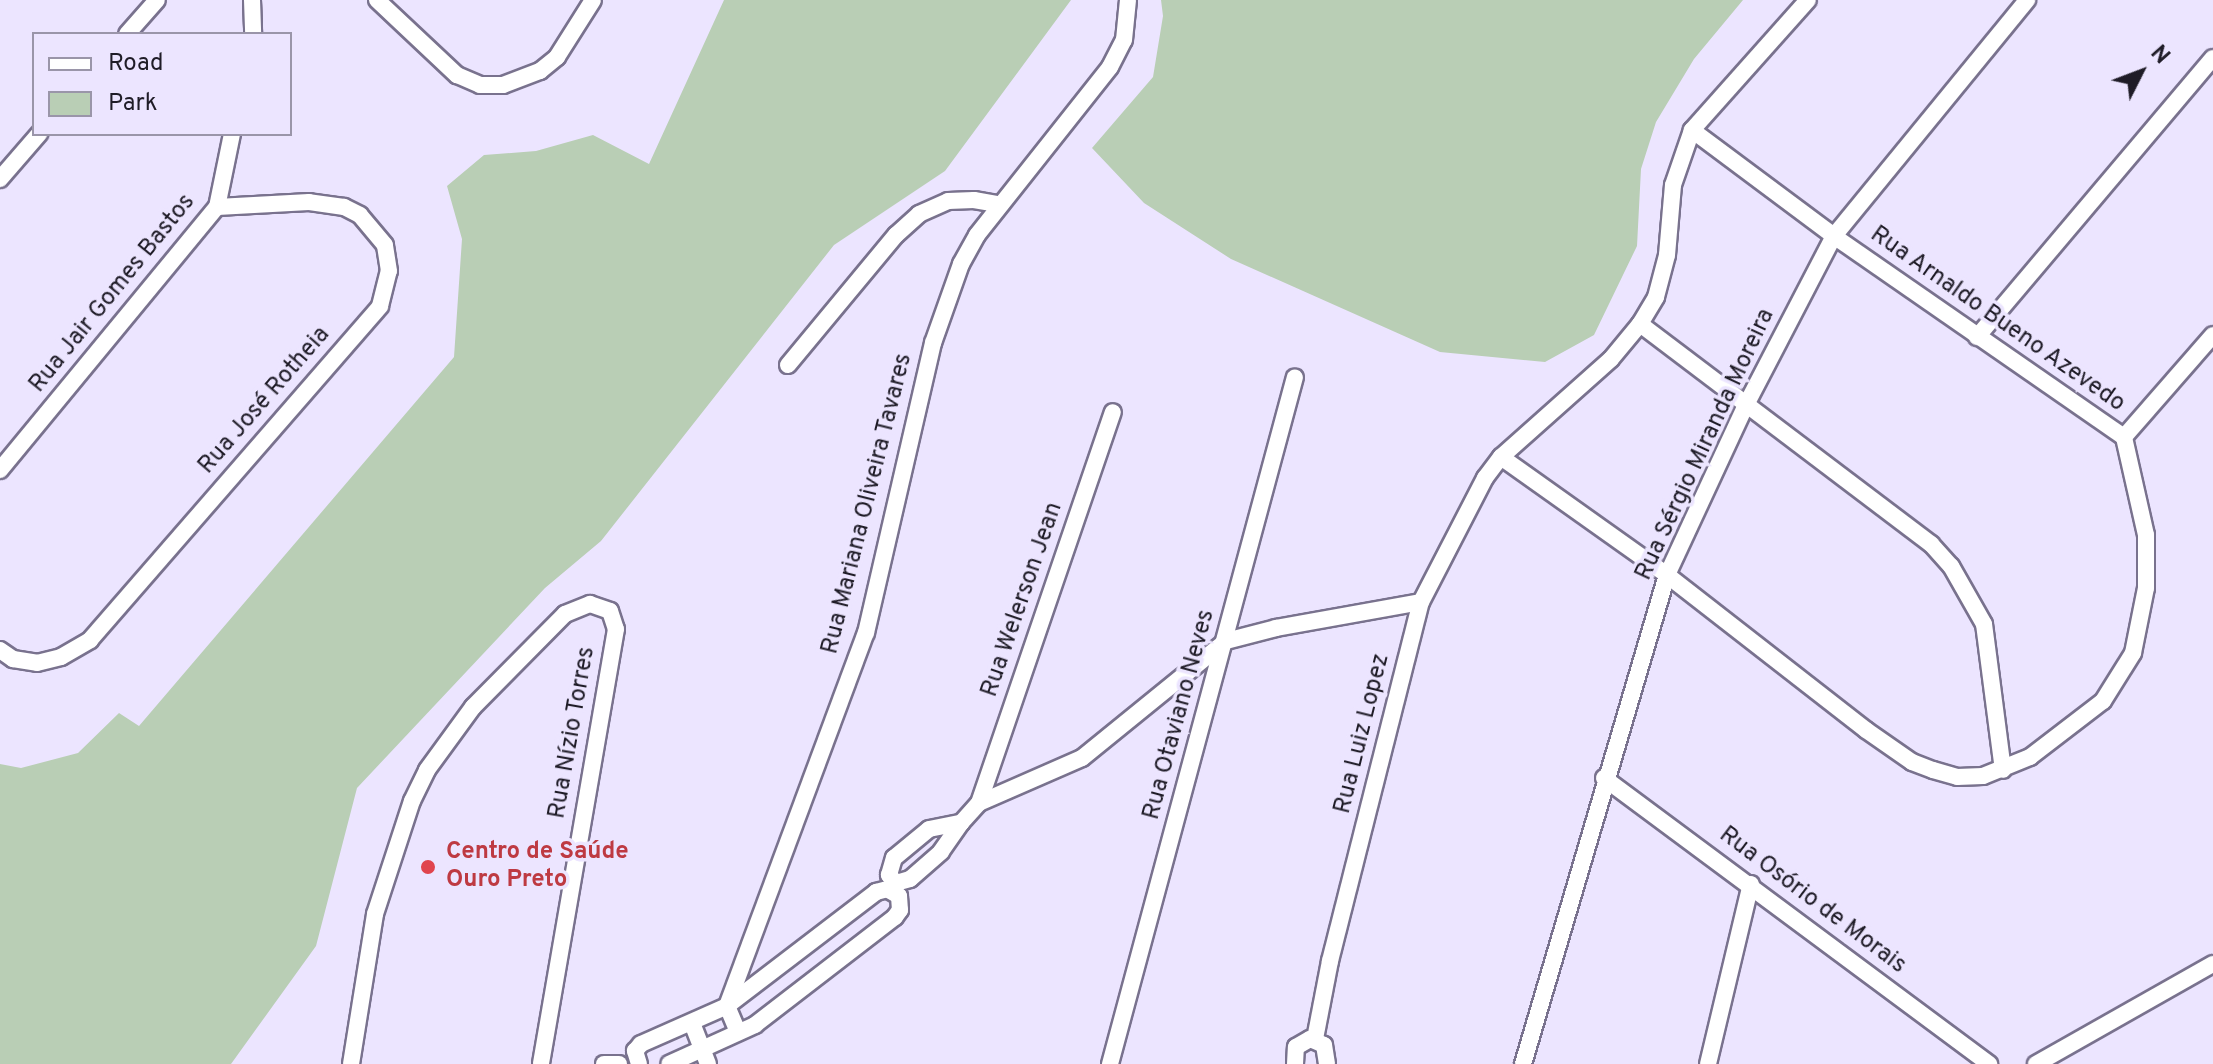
<!DOCTYPE html>
<html>
<head>
<meta charset="utf-8">
<style>
  body { margin:0 }
  #map { position:relative; width:2213px; height:1064px; overflow:hidden; background:#ece5ff; font-family:Overpass,sans-serif }
  div>[style] { position:absolute }
  .green>* { inset:0; background:#b9ceb5 }
  .roads { filter:drop-shadow(2px 0 #79728e) drop-shadow(-2px 0 #79728e) drop-shadow(0 2px #79728e) drop-shadow(0 -2px #79728e) }
  .street>* { height:16px; margin:-8px; padding:0 8px; transform-origin:8px; border-radius:8px; background:#fff }
  .dots>* { width:22px; height:22px; translate:-50% -50%; box-sizing:border-box; border:4px solid #ece5ff; border-radius:50% }
  span { translate:-50% -50%; white-space:nowrap; text-align:center; line-height:1.15; -webkit-text-stroke:7px #ece5ff; paint-order:stroke }
  .street-label { font-size:24px; color:#1f1c27 }
  .health-label { font-size:24px; color:#be3a42; font-weight:700 }
  .left { translate:0 -50%; text-align:left }
  .legend { position:absolute; left:32px; top:32px; width:260px; height:104px; box-sizing:border-box; background:#ece5ff; border:2px solid #9a95a9; margin:0; padding:10px 14px; list-style:none; font-size:24px; color:#1f1c27 }
  .legend li { display:flex; align-items:center; gap:16px; height:40px }
  .legend b { width:40px; border:2px solid #9a95a9 }
  .north { position:absolute; left:2101px; top:32px; width:80px; height:80px; -webkit-text-stroke:6px #ece5ff; paint-order:stroke; rotate:48deg; font-size:22px; font-weight:700; line-height:32px; text-align:center; color:#1f1c27 }
  .north::after { content:''; display:block; margin:auto; width:28px; height:36px; background:#1f1c27; clip-path:polygon(50% 0,100% 100%,50% 72%,0 100%) }
</style>
</head>
<body>
<div id="map">
  <div class="green">
    <div style="clip-path:polygon(724px 0,1071px 0,945px 171px,834px 245px,601px 541px,545px 588px,357px 788px,316px 946px,231px 1064px,0 1064px,0 764px,21px 768px,78px 753px,119px 713px,139px 726px,454px 357px,462px 239px,447px 186px,484px 155px,536px 151px,593px 135px,649px 164px)"></div>
    <div style="clip-path:polygon(1161px 0,1743px 0,1694px 59px,1656px 122px,1641px 169px,1637px 246px,1594px 335px,1545px 362px,1440px 352px,1231px 259px,1144px 203px,1092px 148px,1153px 77px,1163px 16px)"></div>
  </div>
  <div class="roads">
    <div class="street">
      <div style="left:252px;top:0;width:34px;rotate:88deg"></div>
      <div style="left:377px;top:0;width:110px;rotate:43.2deg"></div>
      <div style="left:457px;top:75px;width:25px;rotate:23deg"></div>
      <div style="left:480px;top:85px;width:23px"></div>
      <div style="left:503px;top:85px;width:40px;rotate:-21deg"></div>
      <div style="left:540px;top:71px;width:22px;rotate:-39deg"></div>
      <div style="left:557px;top:57px;width:67px;rotate:-57.7deg"></div>
      <div style="left:127px;top:34px;width:45px;rotate:-48.6deg"></div>
      <div style="left:0;top:179px;width:60px;rotate:-49.1deg"></div>
      <div style="left:1640px;top:324px;width:365px;rotate:37.1deg"></div>
      <div style="left:1931px;top:544px;width:30px;rotate:48deg"></div>
      <div style="left:1951px;top:566px;width:67px;rotate:60.4deg"></div>
      <div style="left:1984px;top:624px;width:147px;rotate:82.6deg"></div>
      <div style="left:1977px;top:337px;width:365px;rotate:-49.8deg"></div>
      <div style="left:788px;top:365px;width:169px;rotate:-50.3deg"></div>
      <div style="left:896px;top:235px;width:31px;rotate:-42deg"></div>
      <div style="left:919px;top:214px;width:32px;rotate:-24deg"></div>
      <div style="left:948px;top:201px;width:26px;rotate:-2deg"></div>
      <div style="left:974px;top:200px;width:27px;rotate:10deg"></div>
      <div style="left:2124px;top:437px;width:135px;rotate:-48.9deg"></div>
      <div style="left:1501px;top:457px;width:204px;rotate:35.4deg"></div>
      <div style="left:1667px;top:575px;width:252px;rotate:37.9deg"></div>
      <div style="left:1866px;top:730px;width:56px;rotate:34.8deg"></div>
      <div style="left:1912px;top:762px;width:22px;rotate:21deg"></div>
      <div style="left:1933px;top:770px;width:25px;rotate:16deg"></div>
      <div style="left:1957px;top:777px;width:26px;rotate:-2deg"></div>
      <div style="left:1983px;top:776px;width:51px;rotate:-22deg"></div>
      <div style="left:2030px;top:757px;width:92px;rotate:-37.5deg"></div>
      <div style="left:2103px;top:701px;width:57px;rotate:-58deg"></div>
      <div style="left:2133px;top:653px;width:66px;rotate:-78.7deg"></div>
      <div style="left:2146px;top:588px;width:53px;rotate:-90deg"></div>
      <div style="left:2146px;top:535px;width:100px;rotate:-102.7deg"></div>
      <div style="left:2124px;top:437px;width:353px;rotate:-145.3deg"></div>
      <div style="left:1834px;top:236px;width:177px;rotate:-143.3deg"></div>
      <div style="left:0;top:470px;width:341px;rotate:-50.5deg"></div>
      <div style="left:217px;top:207px;width:75px;rotate:-78.4deg"></div>
      <div style="left:0;top:650px;width:16px;rotate:35deg"></div>
      <div style="left:13px;top:659px;width:24px;rotate:9deg"></div>
      <div style="left:37px;top:663px;width:25px;rotate:-14deg"></div>
      <div style="left:61px;top:657px;width:34px;rotate:-30deg"></div>
      <div style="left:90px;top:640px;width:442px;rotate:-49deg"></div>
      <div style="left:380px;top:306px;width:36px;rotate:-76deg"></div>
      <div style="left:389px;top:271px;width:26px;rotate:-99deg"></div>
      <div style="left:385px;top:245px;width:39px;rotate:-130deg"></div>
      <div style="left:360px;top:215px;width:18px;rotate:-153deg"></div>
      <div style="left:344px;top:207px;width:35px;rotate:-172deg"></div>
      <div style="left:309px;top:202px;width:92px;rotate:176.9deg"></div>
      <div style="left:1604px;top:778px;width:480px;rotate:36.6deg"></div>
      <div style="left:979px;top:803px;width:413px;rotate:-71.1deg"></div>
      <div style="left:961px;top:823px;width:27px;rotate:-48deg"></div>
      <div style="left:979px;top:803px;width:112px;rotate:-23.6deg"></div>
      <div style="left:1082px;top:758px;width:186px;rotate:-39.1deg"></div>
      <div style="left:1226px;top:641px;width:52px;rotate:-14.6deg"></div>
      <div style="left:1276px;top:628px;width:147px;rotate:-10.2deg"></div>
      <div style="left:961px;top:823px;width:35px;rotate:125deg"></div>
      <div style="left:941px;top:852px;width:41px;rotate:138.9deg"></div>
      <div style="left:910px;top:879px;width:15px;rotate:164deg"></div>
      <div style="left:896px;top:883px;width:11px;rotate:-131deg"></div>
      <div style="left:889px;top:875px;width:18px;rotate:-74deg"></div>
      <div style="left:894px;top:858px;width:45px;rotate:-39.6deg"></div>
      <div style="left:929px;top:829px;width:33px;rotate:-11deg"></div>
      <div style="left:692px;top:1023px;width:44px;rotate:68.7deg"></div>
      <div style="left:738px;top:1032px;width:28px;rotate:-113deg"></div>
      <div style="left:727px;top:1006px;width:398px;rotate:-69.6deg"></div>
      <div style="left:866px;top:633px;width:298px;rotate:-77deg"></div>
      <div style="left:933px;top:343px;width:84px;rotate:-70.5deg"></div>
      <div style="left:961px;top:264px;width:33px;rotate:-61deg"></div>
      <div style="left:977px;top:235px;width:214px;rotate:-51.6deg"></div>
      <div style="left:1110px;top:67px;width:30px;rotate:-63deg"></div>
      <div style="left:1124px;top:40px;width:40px;rotate:-84.3deg"></div>
      <div style="left:1315px;top:1039px;width:79px;rotate:-79.1deg"></div>
      <div style="left:1330px;top:961px;width:370px;rotate:-75.8deg"></div>
      <div style="left:1421px;top:602px;width:140px;rotate:-62.7deg"></div>
      <div style="left:1485px;top:478px;width:26px;rotate:-53deg"></div>
      <div style="left:1501px;top:457px;width:147px;rotate:-41.7deg"></div>
      <div style="left:1611px;top:359px;width:45px;rotate:-50.4deg"></div>
      <div style="left:1640px;top:324px;width:31px;rotate:-59deg"></div>
      <div style="left:1656px;top:297px;width:43px;rotate:-75.3deg"></div>
      <div style="left:1667px;top:255px;width:70px;rotate:-85.1deg"></div>
      <div style="left:1673px;top:185px;width:58px;rotate:-70.9deg"></div>
      <div style="left:1692px;top:130px;width:174px;rotate:-48.3deg"></div>
      <div style="left:351px;top:1064px;width:152px;rotate:-80.9deg"></div>
      <div style="left:375px;top:914px;width:119px;rotate:-71.9deg"></div>
      <div style="left:412px;top:801px;width:34px;rotate:-64deg"></div>
      <div style="left:427px;top:770px;width:78px;rotate:-53.9deg"></div>
      <div style="left:473px;top:707px;width:131px;rotate:-45.3deg"></div>
      <div style="left:565px;top:614px;width:27px;rotate:-22deg"></div>
      <div style="left:590px;top:604px;width:21px;rotate:19deg"></div>
      <div style="left:610px;top:611px;width:19px;rotate:72deg"></div>
      <div style="left:616px;top:629px;width:441px;rotate:99.8deg"></div>
      <div style="left:604px;top:1064px;width:15px"></div>
      <div style="left:639px;top:1064px;width:14px;rotate:-107deg"></div>
      <div style="left:635px;top:1051px;width:9px;rotate:-49deg"></div>
      <div style="left:641px;top:1044px;width:94px;rotate:-23.8deg"></div>
      <div style="left:727px;top:1006px;width:188px;rotate:-37.4deg"></div>
      <div style="left:876px;top:892px;width:11px;rotate:-15deg"></div>
      <div style="left:887px;top:889px;width:14px;rotate:30deg"></div>
      <div style="left:899px;top:896px;width:14px;rotate:86deg"></div>
      <div style="left:900px;top:910px;width:9px;rotate:126deg"></div>
      <div style="left:895px;top:917px;width:177px;rotate:142.4deg"></div>
      <div style="left:755px;top:1025px;width:94px;rotate:155.6deg"></div>
      <div style="left:1110px;top:1064px;width:711px;rotate:-74.93deg"></div>
      <div style="left:1295px;top:1064px;width:17px;rotate:-87deg"></div>
      <div style="left:1296px;top:1047px;width:16px;rotate:-30deg"></div>
      <div style="left:1310px;top:1039px;width:15px;rotate:23deg"></div>
      <div style="left:1324px;top:1045px;width:19px;rotate:81deg"></div>
      <div style="left:1523px;top:1064px;width:510px;rotate:-73.59deg"></div>
      <div style="left:1667px;top:575px;width:190px;rotate:-65.1deg"></div>
      <div style="left:1747px;top:403px;width:188px;rotate:-62.5deg"></div>
      <div style="left:1834px;top:236px;width:305px;rotate:-50.7deg"></div>
      <div style="left:1708px;top:1064px;width:185px;rotate:-76.6deg"></div>
      <div style="left:2036px;top:1064px;width:203px;rotate:-29.5deg"></div>
    </div>
  </div>
  <div class="dots">
    <div style="left:428px;top:867px;background:#e0444e"></div>
  </div>
  <div class="street-label">
    <span style="left:113px;top:294px;rotate:-51deg">Rua Jair Gomes Bastos</span>
    <span style="left:1997px;top:320px;rotate:35deg">Rua Arnaldo Bueno Azevedo</span>
    <span style="left:265px;top:401px;rotate:-49deg">Rua José Rotheia</span>
    <span style="left:1706px;top:445px;rotate:-65deg">Rua Sérgio Miranda Moreira</span>
    <span style="left:868px;top:504px;rotate:-76deg">Rua Mariana Oliveira Tavares</span>
    <span style="left:1023px;top:600px;rotate:-71deg">Rua Welerson Jean</span>
    <span style="left:1180px;top:715px;rotate:-75deg">Rua Otaviano Neves</span>
    <span style="left:573px;top:733px;rotate:-80deg">Rua Nízio Torres</span>
    <span style="left:1363px;top:734px;rotate:-76deg">Rua Luiz Lopez</span>
    <span style="left:1812px;top:901px;rotate:37deg">Rua Osório de Morais</span>
  </div>
  <div class="health-label">
    <span class="left" style="left:446px;top:867px">Centro de Saúde<br>Ouro Preto</span>
  </div>
  <ul class="legend">
  <li><b style="height:10px;background:#fff"></b>Road</li>
  <li><b style="height:22px;background:#b9ceb5"></b>Park</li>
  </ul>
  <div class="north">N</div>
</div>
</body>
</html>
